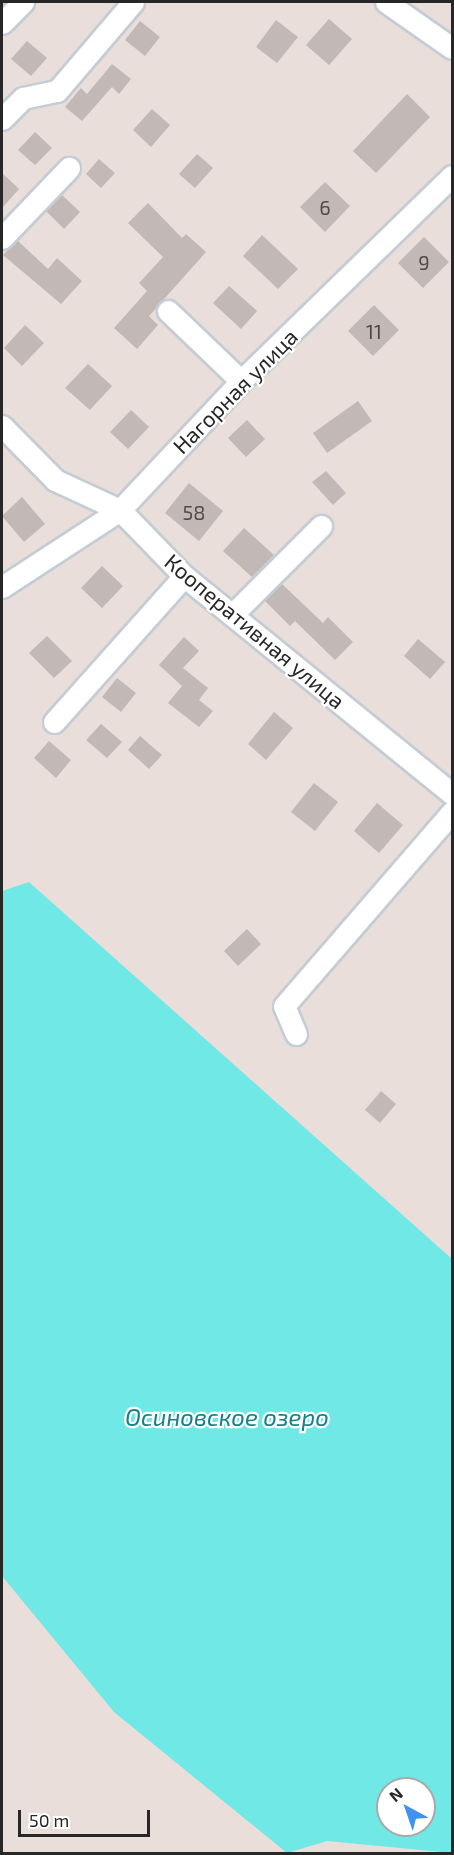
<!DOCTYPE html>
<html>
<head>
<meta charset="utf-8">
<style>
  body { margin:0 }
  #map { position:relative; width:454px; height:1855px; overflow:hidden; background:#e9ded9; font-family:"Exo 2",sans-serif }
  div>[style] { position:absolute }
  .water>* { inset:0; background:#6fe8e6 }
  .building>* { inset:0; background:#c2b8b6 }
  .roads { filter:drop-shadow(2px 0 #c4ccd5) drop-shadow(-2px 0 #c4ccd5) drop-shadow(0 2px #c4ccd5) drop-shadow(0 -2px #c4ccd5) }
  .minor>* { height:21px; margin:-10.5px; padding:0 10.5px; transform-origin:10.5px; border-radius:10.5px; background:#fff }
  span { translate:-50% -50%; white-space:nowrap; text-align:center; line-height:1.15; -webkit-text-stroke:4.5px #fff; paint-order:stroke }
  .number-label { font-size:20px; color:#4e4b4b }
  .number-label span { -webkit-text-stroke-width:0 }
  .street-label { font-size:22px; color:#272727 }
  .water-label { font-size:24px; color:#13838a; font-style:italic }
  .frame { position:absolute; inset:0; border:3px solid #272727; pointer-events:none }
  .north { position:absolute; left:376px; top:1777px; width:60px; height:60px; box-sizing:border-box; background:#fff; border:2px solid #a9a9a9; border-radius:50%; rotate:320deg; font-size:16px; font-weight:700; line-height:24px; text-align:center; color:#272727 }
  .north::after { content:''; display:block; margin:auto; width:21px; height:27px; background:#3e93f1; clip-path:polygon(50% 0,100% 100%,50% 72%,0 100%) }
  .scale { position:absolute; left:18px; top:1810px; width:132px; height:27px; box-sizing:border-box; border:3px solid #272727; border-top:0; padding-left:8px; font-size:18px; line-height:21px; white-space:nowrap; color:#272727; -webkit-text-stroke:4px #fff; paint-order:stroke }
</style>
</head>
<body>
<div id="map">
  <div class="water">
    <div style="clip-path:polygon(evenodd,29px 882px,452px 1259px,452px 1853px,327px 1841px,287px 1853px,114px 1712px,2px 1576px,2px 891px,29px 882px,388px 1789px,424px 1789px,424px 1825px,388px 1825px,388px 1789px)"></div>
  </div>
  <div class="building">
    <div style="clip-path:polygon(329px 19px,352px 39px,329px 65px,306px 45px)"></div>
    <div style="clip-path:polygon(276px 20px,298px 37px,277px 63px,256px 47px)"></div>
    <div style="clip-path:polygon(140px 21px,160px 37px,145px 56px,125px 40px)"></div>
    <div style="clip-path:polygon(27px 41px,47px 58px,31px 76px,11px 59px)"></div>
    <div style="clip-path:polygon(112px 64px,131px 79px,119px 94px,112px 87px,82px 121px,65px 107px,81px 88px,87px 94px)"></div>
    <div style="clip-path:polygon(407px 94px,430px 117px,376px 173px,353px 151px)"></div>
    <div style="clip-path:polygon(152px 109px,170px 125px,151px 147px,133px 130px)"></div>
    <div style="clip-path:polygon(35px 132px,52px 148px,35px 165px,18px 150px)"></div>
    <div style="clip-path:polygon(197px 154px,213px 168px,195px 188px,179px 174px)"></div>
    <div style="clip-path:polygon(99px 159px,115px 173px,101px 188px,86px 174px)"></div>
    <div style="clip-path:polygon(2px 173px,19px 189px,2px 208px)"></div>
    <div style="clip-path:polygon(325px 182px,350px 206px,325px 232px,300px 207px)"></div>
    <div style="clip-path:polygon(62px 195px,80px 212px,64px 229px,46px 211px)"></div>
    <div style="clip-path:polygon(148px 203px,182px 238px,186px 234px,206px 252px,149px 316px,158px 325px,137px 349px,114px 328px,147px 291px,139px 283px,163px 257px,128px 223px)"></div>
    <div style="clip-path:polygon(262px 235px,298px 269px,278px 289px,243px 256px)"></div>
    <div style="clip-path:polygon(424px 237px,449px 262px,423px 288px,398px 263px)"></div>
    <div style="clip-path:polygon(17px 240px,48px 269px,57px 258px,82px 281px,61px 304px,3px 255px)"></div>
    <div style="clip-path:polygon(229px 286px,257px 311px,241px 329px,213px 303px)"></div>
    <div style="clip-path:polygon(374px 305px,399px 330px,373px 356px,348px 331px)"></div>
    <div style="clip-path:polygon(25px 325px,44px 343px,22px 366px,4px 348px)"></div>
    <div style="clip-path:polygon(88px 364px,112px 386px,90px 410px,65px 388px)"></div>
    <div style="clip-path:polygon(358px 401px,372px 421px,327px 453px,313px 433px)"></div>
    <div style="clip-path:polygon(131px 410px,149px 427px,128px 449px,110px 432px)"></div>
    <div style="clip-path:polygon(247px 420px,265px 439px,246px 457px,228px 438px)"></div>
    <div style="clip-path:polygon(326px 471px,346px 493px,333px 505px,312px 482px)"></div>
    <div style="clip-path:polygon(189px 483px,223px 511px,199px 541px,165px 513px)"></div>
    <div style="clip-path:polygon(22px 497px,45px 524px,24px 542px,2px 516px)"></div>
    <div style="clip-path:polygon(244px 528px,274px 555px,252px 577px,223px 551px)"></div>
    <div style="clip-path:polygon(102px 566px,123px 586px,102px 608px,81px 588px)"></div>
    <div style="clip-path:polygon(282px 584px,323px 623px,328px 617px,353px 642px,335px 660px,295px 621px,290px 626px,265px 601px)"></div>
    <div style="clip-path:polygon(47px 636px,72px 661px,54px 678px,29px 653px)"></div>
    <div style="clip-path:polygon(184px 637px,199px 651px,183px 668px,208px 688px,199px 700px,213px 711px,199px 727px,168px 703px,182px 686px,159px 665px)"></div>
    <div style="clip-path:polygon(418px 639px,445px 662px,430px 679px,404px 656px)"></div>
    <div style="clip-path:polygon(117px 678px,136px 693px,121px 712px,102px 697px)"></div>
    <div style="clip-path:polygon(274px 712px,293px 728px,266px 760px,248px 744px)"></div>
    <div style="clip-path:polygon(101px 724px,122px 742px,107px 758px,86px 740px)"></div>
    <div style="clip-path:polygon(140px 736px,162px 755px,149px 769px,128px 750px)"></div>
    <div style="clip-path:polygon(49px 741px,71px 760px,56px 778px,34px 758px)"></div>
    <div style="clip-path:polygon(314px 783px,338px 802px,315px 831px,291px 812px)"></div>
    <div style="clip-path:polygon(377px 803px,403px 825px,379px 853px,354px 831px)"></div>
    <div style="clip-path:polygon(247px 929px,261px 944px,238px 966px,224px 951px)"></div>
    <div style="clip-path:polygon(381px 1091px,396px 1104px,380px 1123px,365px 1110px)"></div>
  </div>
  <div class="roads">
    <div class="minor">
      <div style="left:386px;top:2px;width:80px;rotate:34.9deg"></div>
      <div style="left:2px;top:23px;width:30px;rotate:-45deg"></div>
      <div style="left:2px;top:119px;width:30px;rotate:-45deg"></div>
      <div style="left:23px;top:98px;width:35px;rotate:-12deg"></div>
      <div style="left:57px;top:91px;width:117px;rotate:-49.5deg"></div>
      <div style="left:2px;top:238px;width:97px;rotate:-46.3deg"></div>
      <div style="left:168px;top:311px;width:101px;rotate:43.8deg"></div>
      <div style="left:2px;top:426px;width:76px;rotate:45.5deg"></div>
      <div style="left:55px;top:480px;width:72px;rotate:24.8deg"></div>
      <div style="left:120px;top:510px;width:92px;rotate:45.9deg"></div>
      <div style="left:184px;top:576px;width:345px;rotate:39.1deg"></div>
      <div style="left:2px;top:587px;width:141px;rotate:-33.1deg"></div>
      <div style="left:120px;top:510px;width:177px;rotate:-46.8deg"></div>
      <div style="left:241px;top:381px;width:294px;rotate:-44.2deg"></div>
      <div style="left:232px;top:615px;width:126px;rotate:-45deg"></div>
      <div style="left:54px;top:722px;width:195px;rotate:-48.3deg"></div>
      <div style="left:296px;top:1034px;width:30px;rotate:-113deg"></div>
      <div style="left:284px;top:1006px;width:257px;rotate:-49.1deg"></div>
    </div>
  </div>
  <div class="number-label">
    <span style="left:325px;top:207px">6</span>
    <span style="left:424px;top:262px">9</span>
    <span style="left:374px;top:331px">11</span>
    <span style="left:194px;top:512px">58</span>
  </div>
  <div class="street-label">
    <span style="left:235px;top:391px;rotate:-45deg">Нагорная улица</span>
    <span style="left:255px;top:631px;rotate:40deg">Кооперативная улица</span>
  </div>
  <div class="water-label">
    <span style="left:227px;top:1417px">Осиновское озеро</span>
  </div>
  <div class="frame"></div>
  <div class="north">N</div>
  <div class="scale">50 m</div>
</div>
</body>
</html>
